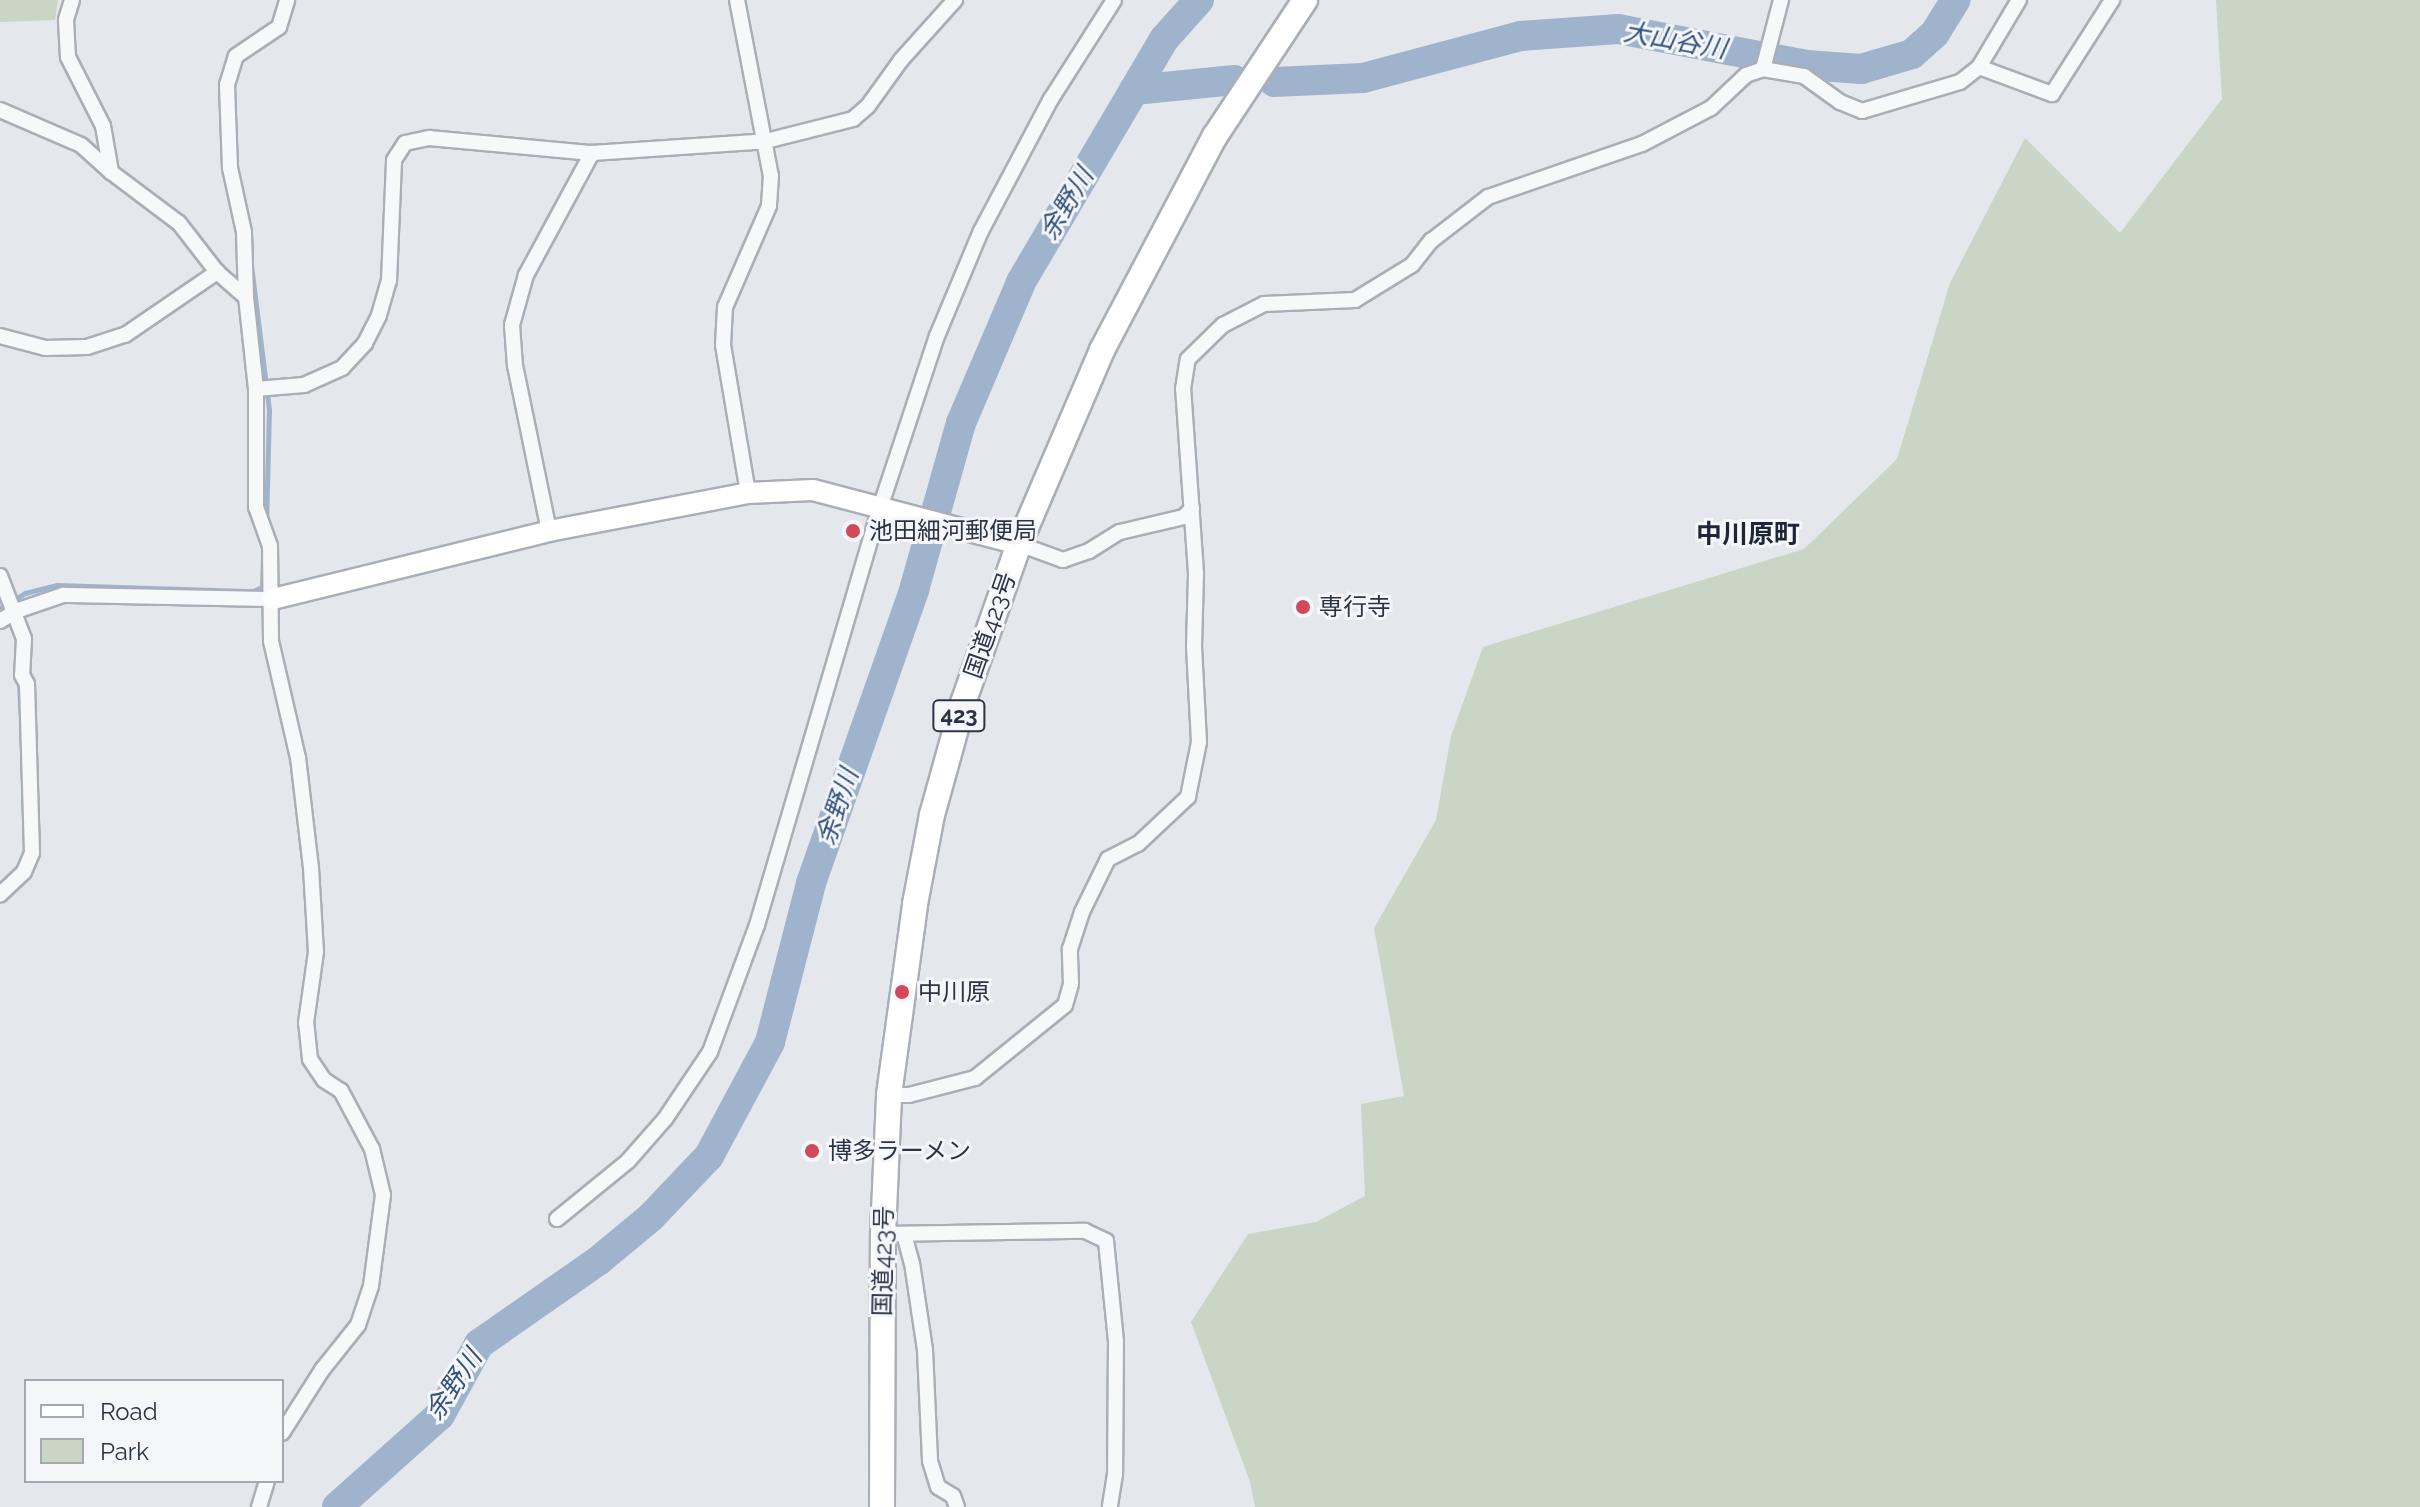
<!DOCTYPE html>
<html>
<head>
<meta charset="utf-8">
<style>
  body { margin:0 }
  #map { position:relative; width:2420px; height:1507px; overflow:hidden; background:#e4e7ec; font-family:Raleway,"Noto Sans JP",sans-serif }
  div>[style] { position:absolute }
  .green>* { inset:0; background:#c9d6c5 }
  .stream>* { height:5px; margin:-2.5px; padding:0 2.5px; transform-origin:2.5px; border-radius:2.5px; background:#9fb4cc }
  .river>* { height:30px; margin:-15px; padding:0 15px; transform-origin:15px; border-radius:15px; background:#9fb4cc }
  .roads { filter:drop-shadow(2px 0 #a9aeb7) drop-shadow(-2px 0 #a9aeb7) drop-shadow(0 2px #a9aeb7) drop-shadow(0 -2px #a9aeb7) }
  .street>* { height:14px; margin:-7px; padding:0 7px; transform-origin:7px; border-radius:7px; background:#f7f8fa }
  .secondary>* { height:20px; margin:-10px; padding:0 10px; transform-origin:10px; border-radius:10px; background:#fff }
  .highway>* { height:24px; margin:-12px; padding:0 12px; transform-origin:12px; border-radius:12px; background:#fff }
  .dots>* { width:22px; height:22px; translate:-50% -50%; box-sizing:border-box; border:4px solid #f4f6f9; border-radius:50% }
  span { translate:-50% -50%; white-space:nowrap; text-align:center; line-height:1.15; -webkit-text-stroke:6px #f4f6f9; paint-order:stroke }
  .shield-label span { padding:2px 6px; background:#f4f6f9; border:2px solid; border-radius:6px; -webkit-text-stroke-width:0 }
  .shield-label { font-size:22px; color:#2b3445; font-weight:700 }
  .poi-label { font-size:24px; color:#2b3445 }
  .left { translate:0 -50%; text-align:left }
  .street-label { font-size:24px; color:#2b3445 }
  .water-label { font-size:26px; color:#34527a; font-style:italic }
  .neighbourhood-label { font-size:26px; color:#1d2536; font-weight:700 }
  .legend { position:absolute; left:24px; top:1379px; width:260px; height:104px; box-sizing:border-box; background:#f4f6f9; border:2px solid #a4a8b1; margin:0; padding:10px 14px; list-style:none; font-size:24px; color:#2b3445 }
  .legend li { display:flex; align-items:center; gap:16px; height:40px }
  .legend b { width:40px; border:2px solid #a4a8b1 }
</style>
</head>
<body>
<div id="map">
  <div class="green">
    <div style="clip-path:polygon(0 0,58px 0,55px 20px,0 22px)"></div>
    <div style="clip-path:polygon(2216px 0,2420px 0,2420px 1507px,1255px 1507px,1250px 1482px,1191px 1322px,1248px 1234px,1316px 1222px,1365px 1196px,1361px 1104px,1404px 1096px,1374px 928px,1436px 820px,1451px 736px,1483px 647px,1804px 549px,1897px 459px,1950px 283px,2025px 138px,2120px 233px,2222px 99px)"></div>
  </div>
  <div class="stream">
    <div style="left:252px;top:273px;width:138px;rotate:82.9deg"></div>
    <div style="left:269px;top:410px;width:111px;rotate:91.5deg"></div>
    <div style="left:0;top:608px;width:29px;rotate:-31deg"></div>
    <div style="left:25px;top:593px;width:33px;rotate:-14deg"></div>
    <div style="left:57px;top:585px;width:196px;rotate:1.8deg"></div>
    <div style="left:253px;top:591px;width:10px;rotate:-24deg"></div>
    <div style="left:262px;top:587px;width:28px;rotate:-88deg"></div>
    <div style="left:19px;top:682px;width:38px;rotate:87deg"></div>
  </div>
  <div class="river">
    <div style="left:1274px;top:82px;width:89px;rotate:-2.6deg"></div>
    <div style="left:1363px;top:78px;width:163px;rotate:-14.9deg"></div>
    <div style="left:1521px;top:36px;width:97px;rotate:-4.1deg"></div>
    <div style="left:1618px;top:29px;width:191px;rotate:10.8deg"></div>
    <div style="left:1806px;top:65px;width:55px;rotate:4.2deg"></div>
    <div style="left:1861px;top:69px;width:53px;rotate:-16.4deg"></div>
    <div style="left:1912px;top:54px;width:31px;rotate:-42deg"></div>
    <div style="left:1935px;top:33px;width:39px;rotate:-58deg"></div>
    <div style="left:1134px;top:90px;width:101px;rotate:-5.7deg"></div>
    <div style="left:337px;top:1507px;width:138px;rotate:-41.8deg"></div>
    <div style="left:440px;top:1415px;width:81px;rotate:-61.2deg"></div>
    <div style="left:479px;top:1344px;width:145px;rotate:-34.9deg"></div>
    <div style="left:598px;top:1261px;width:69px;rotate:-39.7deg"></div>
    <div style="left:651px;top:1217px;width:84px;rotate:-46.4deg"></div>
    <div style="left:709px;top:1156px;width:129px;rotate:-61.8deg"></div>
    <div style="left:770px;top:1042px;width:164px;rotate:-75.5deg"></div>
    <div style="left:811px;top:883px;width:311px;rotate:-70.6deg"></div>
    <div style="left:914px;top:590px;width:173px;rotate:-74.3deg"></div>
    <div style="left:961px;top:423px;width:153px;rotate:-66.9deg"></div>
    <div style="left:1021px;top:282px;width:283px;rotate:-59.5deg"></div>
    <div style="left:1165px;top:38px;width:51px;rotate:-48.2deg"></div>
  </div>
  <div class="roads">
    <div class="street">
      <div style="left:72px;top:0;width:21px;rotate:107deg"></div>
      <div style="left:66px;top:20px;width:37px;rotate:87deg"></div>
      <div style="left:68px;top:57px;width:77px;rotate:63.1deg"></div>
      <div style="left:103px;top:126px;width:47px;rotate:80.1deg"></div>
      <div style="left:111px;top:172px;width:85px;rotate:36.9deg"></div>
      <div style="left:179px;top:223px;width:62px;rotate:52.2deg"></div>
      <div style="left:217px;top:272px;width:38px;rotate:41deg"></div>
      <div style="left:737px;top:0;width:179px;rotate:79.1deg"></div>
      <div style="left:771px;top:176px;width:30px;rotate:94deg"></div>
      <div style="left:769px;top:206px;width:110px;rotate:113.5deg"></div>
      <div style="left:725px;top:307px;width:38px;rotate:93deg"></div>
      <div style="left:723px;top:345px;width:150px;rotate:80.4deg"></div>
      <div style="left:1979px;top:67px;width:78px;rotate:-59.2deg"></div>
      <div style="left:1763px;top:69px;width:71px;rotate:-75.4deg"></div>
      <div style="left:0;top:110px;width:88px;rotate:23.4deg"></div>
      <div style="left:81px;top:145px;width:40px;rotate:42deg"></div>
      <div style="left:0;top:336px;width:47px;rotate:14.9deg"></div>
      <div style="left:45px;top:348px;width:42px;rotate:-1.4deg"></div>
      <div style="left:87px;top:347px;width:40px;rotate:-18deg"></div>
      <div style="left:125px;top:335px;width:112px;rotate:-34.4deg"></div>
      <div style="left:256px;top:389px;width:48px;rotate:-4.8deg"></div>
      <div style="left:304px;top:385px;width:42px;rotate:-24.1deg"></div>
      <div style="left:342px;top:368px;width:34px;rotate:-47deg"></div>
      <div style="left:365px;top:343px;width:31px;rotate:-63deg"></div>
      <div style="left:379px;top:315px;width:35px;rotate:-74deg"></div>
      <div style="left:389px;top:281px;width:121px;rotate:-87.6deg"></div>
      <div style="left:394px;top:160px;width:20px;rotate:-57deg"></div>
      <div style="left:405px;top:143px;width:25px;rotate:-12deg"></div>
      <div style="left:429px;top:138px;width:164px;rotate:5.3deg"></div>
      <div style="left:592px;top:153px;width:174px;rotate:-3.9deg"></div>
      <div style="left:766px;top:141px;width:90px;rotate:-14.2deg"></div>
      <div style="left:853px;top:119px;width:20px;rotate:-41deg"></div>
      <div style="left:868px;top:106px;width:57px;rotate:-54.3deg"></div>
      <div style="left:901px;top:60px;width:81px;rotate:-48deg"></div>
      <div style="left:549px;top:531px;width:168px;rotate:-101.6deg"></div>
      <div style="left:515px;top:366px;width:41px;rotate:-94.2deg"></div>
      <div style="left:512px;top:325px;width:52px;rotate:-74.4deg"></div>
      <div style="left:526px;top:275px;width:139px;rotate:-61.6deg"></div>
      <div style="left:1019px;top:544px;width:47px;rotate:20deg"></div>
      <div style="left:1063px;top:560px;width:28px;rotate:-19deg"></div>
      <div style="left:1089px;top:551px;width:36px;rotate:-32deg"></div>
      <div style="left:1120px;top:532px;width:66px;rotate:-13.2deg"></div>
      <div style="left:1184px;top:517px;width:12px;rotate:-48deg"></div>
      <div style="left:0;top:576px;width:67px;rotate:69.1deg"></div>
      <div style="left:24px;top:639px;width:36px;rotate:93deg"></div>
      <div style="left:22px;top:675px;width:10px;rotate:61deg"></div>
      <div style="left:27px;top:684px;width:169px;rotate:88.3deg"></div>
      <div style="left:32px;top:853px;width:21px;rotate:113deg"></div>
      <div style="left:24px;top:872px;width:33px;rotate:137deg"></div>
      <div style="left:0;top:621px;width:19px;rotate:-32deg"></div>
      <div style="left:16px;top:611px;width:50px;rotate:-18.8deg"></div>
      <div style="left:63px;top:595px;width:210px;rotate:1.1deg"></div>
      <div style="left:889px;top:1095px;width:20px"></div>
      <div style="left:909px;top:1095px;width:68px;rotate:-14.4deg"></div>
      <div style="left:975px;top:1078px;width:116px;rotate:-39deg"></div>
      <div style="left:1065px;top:1005px;width:22px;rotate:-74deg"></div>
      <div style="left:1071px;top:984px;width:35px;rotate:-92deg"></div>
      <div style="left:1070px;top:949px;width:39px;rotate:-72deg"></div>
      <div style="left:1082px;top:912px;width:59px;rotate:-63.9deg"></div>
      <div style="left:1108px;top:859px;width:34px;rotate:-27deg"></div>
      <div style="left:1138px;top:844px;width:69px;rotate:-43.2deg"></div>
      <div style="left:1188px;top:797px;width:56px;rotate:-78.7deg"></div>
      <div style="left:1199px;top:742px;width:96px;rotate:-93deg"></div>
      <div style="left:1194px;top:646px;width:73px;rotate:-88.4deg"></div>
      <div style="left:1196px;top:573px;width:184px;rotate:-94deg"></div>
      <div style="left:1183px;top:389px;width:30px;rotate:-81deg"></div>
      <div style="left:1188px;top:359px;width:49px;rotate:-44.2deg"></div>
      <div style="left:1223px;top:325px;width:46px;rotate:-27.1deg"></div>
      <div style="left:1264px;top:304px;width:91px;rotate:-2.5deg"></div>
      <div style="left:1355px;top:300px;width:67px;rotate:-31.6deg"></div>
      <div style="left:1412px;top:265px;width:31px;rotate:-52deg"></div>
      <div style="left:1431px;top:241px;width:72px;rotate:-37.7deg"></div>
      <div style="left:1488px;top:197px;width:163px;rotate:-19deg"></div>
      <div style="left:1642px;top:144px;width:78px;rotate:-27.6deg"></div>
      <div style="left:1711px;top:108px;width:48px;rotate:-43.3deg"></div>
      <div style="left:1746px;top:75px;width:18px;rotate:-19deg"></div>
      <div style="left:1763px;top:69px;width:42px;rotate:9.7deg"></div>
      <div style="left:1804px;top:76px;width:44px;rotate:35.8deg"></div>
      <div style="left:1840px;top:102px;width:24px;rotate:22deg"></div>
      <div style="left:1862px;top:111px;width:102px;rotate:-16.5deg"></div>
      <div style="left:1960px;top:82px;width:24px;rotate:-38deg"></div>
      <div style="left:1979px;top:67px;width:78px;rotate:20.3deg"></div>
      <div style="left:2052px;top:94px;width:112px;rotate:-57.4deg"></div>
      <div style="left:557px;top:1219px;width:92px;rotate:-39.2deg"></div>
      <div style="left:628px;top:1161px;width:56px;rotate:-48.6deg"></div>
      <div style="left:665px;top:1119px;width:81px;rotate:-56.1deg"></div>
      <div style="left:710px;top:1052px;width:135px;rotate:-69.7deg"></div>
      <div style="left:757px;top:925px;width:438px;rotate:-73.6deg"></div>
      <div style="left:881px;top:505px;width:178px;rotate:-71.7deg"></div>
      <div style="left:937px;top:336px;width:114px;rotate:-67.3deg"></div>
      <div style="left:981px;top:231px;width:149px;rotate:-62.1deg"></div>
      <div style="left:1051px;top:99px;width:117px;rotate:-57.5deg"></div>
      <div style="left:883px;top:1234px;width:202px;rotate:-0.9deg"></div>
      <div style="left:1085px;top:1231px;width:23px;rotate:25deg"></div>
      <div style="left:1106px;top:1241px;width:100px;rotate:84.3deg"></div>
      <div style="left:1116px;top:1341px;width:133px;rotate:90.4deg"></div>
      <div style="left:1115px;top:1474px;width:33px;rotate:99deg"></div>
      <div style="left:904px;top:1234px;width:30px;rotate:75deg"></div>
      <div style="left:912px;top:1263px;width:88px;rotate:81.5deg"></div>
      <div style="left:925px;top:1350px;width:111px;rotate:87.4deg"></div>
      <div style="left:930px;top:1461px;width:27px;rotate:73deg"></div>
      <div style="left:938px;top:1487px;width:17px;rotate:31deg"></div>
      <div style="left:953px;top:1496px;width:12px;rotate:70deg"></div>
      <div style="left:282px;top:1433px;width:75px;rotate:-57.6deg"></div>
      <div style="left:322px;top:1370px;width:58px;rotate:-51.3deg"></div>
      <div style="left:358px;top:1325px;width:41px;rotate:-71.6deg"></div>
      <div style="left:371px;top:1286px;width:92px;rotate:-82.5deg"></div>
      <div style="left:383px;top:1195px;width:47px;rotate:-103.4deg"></div>
      <div style="left:372px;top:1149px;width:66px;rotate:-118.1deg"></div>
      <div style="left:341px;top:1091px;width:20px;rotate:-147deg"></div>
      <div style="left:324px;top:1080px;width:25px;rotate:-124deg"></div>
      <div style="left:310px;top:1059px;width:36px;rotate:-96deg"></div>
      <div style="left:306px;top:1023px;width:72px;rotate:-82deg"></div>
      <div style="left:316px;top:952px;width:84px;rotate:-93.4deg"></div>
      <div style="left:311px;top:868px;width:111px;rotate:-96.7deg"></div>
      <div style="left:298px;top:758px;width:120px;rotate:-103deg"></div>
      <div style="left:271px;top:641px;width:95px;rotate:-90.6deg"></div>
      <div style="left:270px;top:546px;width:41px;rotate:-109.7deg"></div>
      <div style="left:256px;top:507px;width:118px;rotate:-90deg"></div>
      <div style="left:256px;top:389px;width:93px;rotate:-96.2deg"></div>
      <div style="left:246px;top:297px;width:65px;rotate:-91.8deg"></div>
      <div style="left:244px;top:232px;width:66px;rotate:-102.3deg"></div>
      <div style="left:230px;top:168px;width:83px;rotate:-92.1deg"></div>
      <div style="left:227px;top:85px;width:30px;rotate:-73deg"></div>
      <div style="left:236px;top:56px;width:52px;rotate:-34deg"></div>
      <div style="left:279px;top:27px;width:28px;rotate:-73deg"></div>
      <div style="left:259px;top:1507px;width:27px;rotate:-73deg"></div>
    </div>
    <div class="secondary">
      <div style="left:273px;top:599px;width:284px;rotate:-13.8deg"></div>
      <div style="left:549px;top:531px;width:203px;rotate:-10.8deg"></div>
      <div style="left:748px;top:493px;width:65px;rotate:-2.6deg"></div>
      <div style="left:813px;top:490px;width:213px;rotate:14.7deg"></div>
    </div>
    <div class="highway">
      <div style="left:882px;top:1507px;width:273px;rotate:-89.8deg"></div>
      <div style="left:883px;top:1234px;width:139px;rotate:-87.5deg"></div>
      <div style="left:889px;top:1095px;width:193px;rotate:-82.2deg"></div>
      <div style="left:915px;top:904px;width:91px;rotate:-79.2deg"></div>
      <div style="left:932px;top:815px;width:116px;rotate:-74.5deg"></div>
      <div style="left:963px;top:703px;width:169px;rotate:-70.6deg"></div>
      <div style="left:1019px;top:544px;width:211px;rotate:-66.8deg"></div>
      <div style="left:1102px;top:350px;width:242px;rotate:-62.2deg"></div>
      <div style="left:1215px;top:136px;width:163px;rotate:-56.5deg"></div>
    </div>
  </div>
  <div class="dots">
    <div style="left:853px;top:531px;background:#d1495b"></div>
    <div style="left:1303px;top:607px;background:#d1495b"></div>
    <div style="left:902px;top:992px;background:#d1495b"></div>
    <div style="left:812px;top:1151px;background:#d1495b"></div>
  </div>
  <div class="shield-label">
    <span style="left:959px;top:716px">423</span>
  </div>
  <div class="poi-label">
    <span class="left" style="left:869px;top:531px">池田細河郵便局</span>
    <span class="left" style="left:1319px;top:607px">専行寺</span>
    <span class="left" style="left:918px;top:992px">中川原</span>
    <span class="left" style="left:828px;top:1151px">博多ラーメン</span>
  </div>
  <div class="street-label">
    <span style="left:990px;top:625px;rotate:-71deg">国道423号</span>
    <span style="left:883px;top:1261px;rotate:-89deg">国道423号</span>
  </div>
  <div class="water-label">
    <span style="left:1675px;top:41px;rotate:10deg">大山谷川</span>
    <span style="left:1067px;top:204px;rotate:-59deg">余野川</span>
    <span style="left:838px;top:807px;rotate:-71deg">余野川</span>
    <span style="left:454px;top:1385px;rotate:-56deg">余野川</span>
  </div>
  <div class="neighbourhood-label">
    <span style="left:1748px;top:535px">中川原町</span>
  </div>
  <ul class="legend">
  <li><b style="height:10px;background:#fff"></b>Road</li>
  <li><b style="height:22px;background:#c9d6c5"></b>Park</li>
  </ul>
</div>
</body>
</html>
